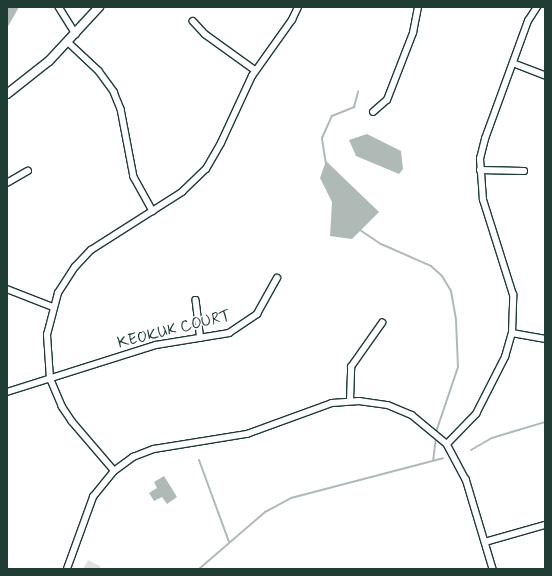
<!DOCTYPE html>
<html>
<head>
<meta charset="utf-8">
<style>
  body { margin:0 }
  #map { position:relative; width:552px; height:576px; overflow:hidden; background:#fff; font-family:Mynerve,sans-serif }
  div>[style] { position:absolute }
  .green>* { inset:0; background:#dee3e2 }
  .water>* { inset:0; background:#afbab7 }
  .stream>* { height:2px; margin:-1px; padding:0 1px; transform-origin:1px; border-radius:1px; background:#afbab7 }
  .roads { filter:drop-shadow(1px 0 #1f3d34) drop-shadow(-1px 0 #1f3d34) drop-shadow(0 1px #1f3d34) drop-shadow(0 -1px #1f3d34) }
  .street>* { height:5.5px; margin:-2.75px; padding:0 2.75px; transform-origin:2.75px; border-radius:2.75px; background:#fff }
  .secondary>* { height:8px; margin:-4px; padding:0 4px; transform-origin:4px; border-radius:4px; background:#fff }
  span { translate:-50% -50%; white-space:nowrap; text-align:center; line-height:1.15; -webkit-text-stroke:3px #fff; paint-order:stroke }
  .street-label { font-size:16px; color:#1f3d34 }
  .frame { position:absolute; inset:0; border:8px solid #1f3d34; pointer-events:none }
</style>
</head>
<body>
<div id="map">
  <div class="green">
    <div style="clip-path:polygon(88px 560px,100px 566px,99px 569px,83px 569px)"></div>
  </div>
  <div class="water">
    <div style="clip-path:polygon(7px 7px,19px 7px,7px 28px)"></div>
    <div style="clip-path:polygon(367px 134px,401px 151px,403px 169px,399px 174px,356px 156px,349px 140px)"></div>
    <div style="clip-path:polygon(326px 161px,379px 212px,352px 239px,330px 236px,332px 202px,320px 178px)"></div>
    <div style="clip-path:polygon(164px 476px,177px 497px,167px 504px,162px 497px,154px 501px,149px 493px,157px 488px,154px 482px)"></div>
  </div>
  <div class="stream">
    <div style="left:326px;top:164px;width:26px;rotate:-99deg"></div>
    <div style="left:322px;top:138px;width:24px;rotate:-66deg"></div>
    <div style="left:332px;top:116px;width:24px;rotate:-22deg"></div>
    <div style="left:354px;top:107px;width:16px;rotate:-75deg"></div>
    <div style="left:360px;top:230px;width:25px;rotate:34deg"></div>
    <div style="left:381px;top:244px;width:55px;rotate:23.7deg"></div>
    <div style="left:431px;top:266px;width:15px;rotate:42deg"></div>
    <div style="left:442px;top:276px;width:17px;rotate:59deg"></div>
    <div style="left:451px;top:291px;width:29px;rotate:80deg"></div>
    <div style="left:456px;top:320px;width:47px;rotate:87.6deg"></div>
    <div style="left:458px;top:367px;width:65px;rotate:108.7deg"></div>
    <div style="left:437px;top:429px;width:31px;rotate:97deg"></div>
    <div style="left:471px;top:450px;width:24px;rotate:-30deg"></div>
    <div style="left:492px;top:438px;width:55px;rotate:-16.8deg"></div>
    <div style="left:199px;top:460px;width:87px;rotate:69.9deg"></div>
    <div style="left:199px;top:569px;width:87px;rotate:-40.8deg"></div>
    <div style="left:265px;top:512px;width:30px;rotate:-28deg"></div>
    <div style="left:291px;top:498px;width:157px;rotate:-14.7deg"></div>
  </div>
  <div class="roads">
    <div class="street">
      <div style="left:59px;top:7px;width:32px;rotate:58deg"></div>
      <div style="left:193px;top:21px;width:18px;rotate:47deg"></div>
      <div style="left:205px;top:34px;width:62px;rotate:35.8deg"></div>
      <div style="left:68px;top:42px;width:42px;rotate:43.1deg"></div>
      <div style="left:99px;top:71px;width:26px;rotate:54deg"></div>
      <div style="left:114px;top:92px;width:18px;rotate:68deg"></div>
      <div style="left:121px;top:109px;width:69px;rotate:79.2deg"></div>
      <div style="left:134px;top:177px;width:39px;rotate:61deg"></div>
      <div style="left:513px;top:63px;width:34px;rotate:21deg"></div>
      <div style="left:373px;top:112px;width:18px;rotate:-41deg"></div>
      <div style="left:387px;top:100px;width:72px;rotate:-68.8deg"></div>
      <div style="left:413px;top:33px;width:26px;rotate:-79deg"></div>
      <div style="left:480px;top:170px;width:44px;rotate:1.3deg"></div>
      <div style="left:7px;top:183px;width:24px;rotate:-30deg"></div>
      <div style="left:7px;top:289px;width:49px;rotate:21.4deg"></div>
      <div style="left:196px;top:300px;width:38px;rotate:83deg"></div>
      <div style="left:512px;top:333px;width:34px;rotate:10deg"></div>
      <div style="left:7px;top:392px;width:156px;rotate:-17.5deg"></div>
      <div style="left:156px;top:345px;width:74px;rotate:-9.3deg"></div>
      <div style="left:229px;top:333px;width:34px;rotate:-34deg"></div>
      <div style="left:257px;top:314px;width:41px;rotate:-60.9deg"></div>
      <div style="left:350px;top:401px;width:34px;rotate:-88deg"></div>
      <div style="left:351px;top:367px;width:54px;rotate:-54.8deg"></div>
      <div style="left:447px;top:444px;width:42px;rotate:-46deg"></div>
      <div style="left:476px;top:414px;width:64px;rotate:-63deg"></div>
      <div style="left:505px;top:357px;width:25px;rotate:-74deg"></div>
      <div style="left:512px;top:333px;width:38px;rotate:-88deg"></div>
      <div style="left:513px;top:295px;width:100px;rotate:-107.5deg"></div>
      <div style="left:483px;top:200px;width:41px;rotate:-94.2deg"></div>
      <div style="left:480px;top:159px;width:21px;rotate:-76deg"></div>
      <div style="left:485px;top:139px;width:126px;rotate:-70deg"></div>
      <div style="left:528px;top:21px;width:17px;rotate:-57deg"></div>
      <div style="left:114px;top:471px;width:65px;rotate:-130.6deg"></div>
      <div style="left:72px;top:422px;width:18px;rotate:-124deg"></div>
      <div style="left:62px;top:407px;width:30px;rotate:-113deg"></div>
      <div style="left:50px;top:379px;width:44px;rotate:-93.9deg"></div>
      <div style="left:47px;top:335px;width:43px;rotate:-75.3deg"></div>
      <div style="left:58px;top:293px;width:31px;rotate:-57deg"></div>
      <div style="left:75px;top:267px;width:23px;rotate:-47deg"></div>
      <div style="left:91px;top:250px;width:108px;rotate:-32.5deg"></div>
      <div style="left:182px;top:192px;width:33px;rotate:-44deg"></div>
      <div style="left:206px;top:169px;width:30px;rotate:-60deg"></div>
      <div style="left:221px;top:143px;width:74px;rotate:-65.2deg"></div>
      <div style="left:252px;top:76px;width:69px;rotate:-54.5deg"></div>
      <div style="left:292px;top:20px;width:14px;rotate:-65deg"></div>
      <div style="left:485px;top:542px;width:62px;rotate:-15.8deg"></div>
      <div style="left:67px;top:569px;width:77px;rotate:-70.1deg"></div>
      <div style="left:93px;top:497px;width:33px;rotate:-51deg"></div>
      <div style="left:114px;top:471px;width:24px;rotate:-36deg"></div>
      <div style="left:133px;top:457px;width:22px;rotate:-21deg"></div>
      <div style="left:154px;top:449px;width:94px;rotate:-9.2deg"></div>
      <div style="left:247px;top:434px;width:90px;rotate:-20deg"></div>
      <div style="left:332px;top:403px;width:27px;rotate:-4deg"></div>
      <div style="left:359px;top:401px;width:29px;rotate:8deg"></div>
      <div style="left:388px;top:405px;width:26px;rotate:23deg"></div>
      <div style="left:412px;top:415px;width:45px;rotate:39.6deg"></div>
      <div style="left:447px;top:444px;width:40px;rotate:62deg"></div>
      <div style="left:466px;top:479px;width:94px;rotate:73.3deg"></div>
    </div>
    <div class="secondary">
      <div style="left:7px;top:94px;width:53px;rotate:-38.2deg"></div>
      <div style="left:49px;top:61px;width:74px;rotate:-47.2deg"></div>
    </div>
  </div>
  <div class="street-label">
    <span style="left:174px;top:330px;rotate:-14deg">KEOKUK COURT</span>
  </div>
  <div class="frame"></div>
</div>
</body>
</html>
